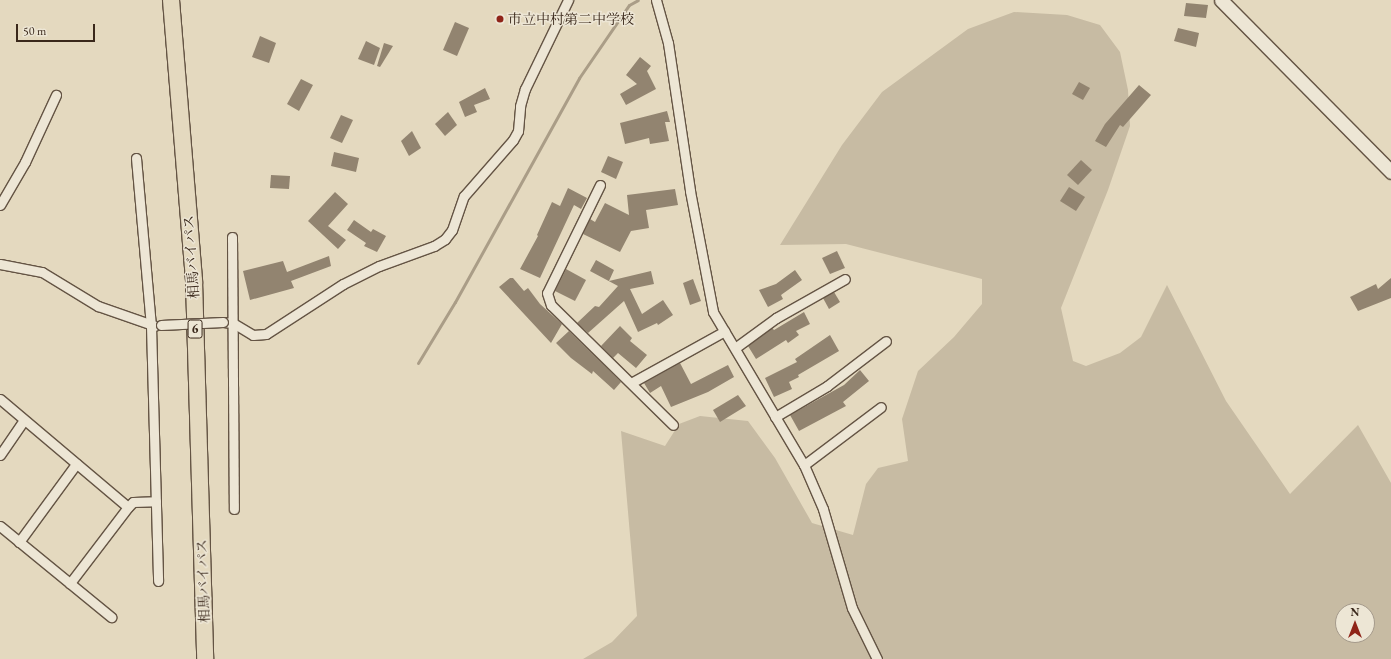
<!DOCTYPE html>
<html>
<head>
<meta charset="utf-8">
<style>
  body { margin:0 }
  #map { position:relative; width:1391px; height:659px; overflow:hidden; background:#e4d9bf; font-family:"EB Garamond","Noto Serif JP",serif }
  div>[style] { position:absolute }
  .green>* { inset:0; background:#c7bba3 }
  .stream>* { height:3px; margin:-1.5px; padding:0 1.5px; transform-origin:1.5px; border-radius:1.5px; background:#aa9d87 }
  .building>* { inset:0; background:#928470 }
  .roads { filter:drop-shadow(1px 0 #645444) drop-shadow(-1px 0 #645444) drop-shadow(0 1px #645444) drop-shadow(0 -1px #645444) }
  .street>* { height:9px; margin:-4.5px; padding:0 4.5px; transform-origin:4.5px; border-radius:4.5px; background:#ede6d5 }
  .secondary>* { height:13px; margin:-6.5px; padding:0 6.5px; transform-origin:6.5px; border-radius:6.5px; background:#ede6d5 }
  .highway>* { height:16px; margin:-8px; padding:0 8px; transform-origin:8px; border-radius:8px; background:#e4d9bf }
  .bridges { filter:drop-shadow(1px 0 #645444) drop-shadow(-1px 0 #645444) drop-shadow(0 1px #645444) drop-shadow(0 -1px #645444) }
  .street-bridge>* { height:9px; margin:-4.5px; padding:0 4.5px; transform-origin:4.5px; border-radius:4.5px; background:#ede6d5 }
  .dots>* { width:11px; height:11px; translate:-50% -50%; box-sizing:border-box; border:2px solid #ede6d5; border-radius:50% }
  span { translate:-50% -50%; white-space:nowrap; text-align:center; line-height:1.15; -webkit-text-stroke:3px #ede6d5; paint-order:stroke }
  .shield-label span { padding:1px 3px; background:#ede6d5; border:1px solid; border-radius:3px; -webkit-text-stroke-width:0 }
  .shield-label { font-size:13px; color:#3a281b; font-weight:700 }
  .poi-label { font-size:14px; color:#3a281b }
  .left { translate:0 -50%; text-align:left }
  .street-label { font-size:14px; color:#3a281b }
  .north { position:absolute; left:1335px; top:603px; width:40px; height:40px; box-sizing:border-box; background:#ede6d5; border:1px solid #a59a8b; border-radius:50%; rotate:0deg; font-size:11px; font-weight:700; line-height:16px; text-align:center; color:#3a281b }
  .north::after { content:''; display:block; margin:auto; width:14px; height:18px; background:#8f2418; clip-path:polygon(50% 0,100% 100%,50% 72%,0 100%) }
  .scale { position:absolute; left:16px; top:24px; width:79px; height:18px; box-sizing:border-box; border:2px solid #3a281b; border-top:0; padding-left:5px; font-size:12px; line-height:14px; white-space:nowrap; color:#3a281b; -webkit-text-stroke:3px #ede6d5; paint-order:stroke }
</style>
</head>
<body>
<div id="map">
  <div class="green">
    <div style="clip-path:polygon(evenodd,1014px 12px,1067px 15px,1100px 25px,1120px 52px,1128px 90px,1130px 126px,1108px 190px,1061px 308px,1073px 361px,1086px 366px,1120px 353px,1141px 337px,1167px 285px,1226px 401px,1290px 494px,1358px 425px,1391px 483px,1391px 659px,583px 659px,612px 642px,637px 616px,621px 431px,665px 446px,679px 424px,700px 416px,748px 421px,775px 458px,812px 523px,853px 535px,866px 484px,878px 468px,908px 461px,902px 419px,918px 371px,954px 337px,982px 304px,982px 279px,846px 244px,780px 245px,842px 145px,882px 92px,968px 29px,1014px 12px,1343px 611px,1367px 611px,1367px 635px,1343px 635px,1343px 611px)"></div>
  </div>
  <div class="stream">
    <div style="left:418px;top:363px;width:71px;rotate:-58.8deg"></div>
    <div style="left:455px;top:302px;width:256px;rotate:-61deg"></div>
    <div style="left:579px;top:78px;width:88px;rotate:-55.6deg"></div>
    <div style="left:629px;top:5px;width:10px;rotate:-29deg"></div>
  </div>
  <div class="building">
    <div style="clip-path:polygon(1186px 3px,1208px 5px,1206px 18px,1184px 16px)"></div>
    <div style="clip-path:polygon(455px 22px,469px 28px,457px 56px,443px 50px)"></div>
    <div style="clip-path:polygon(1178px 28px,1199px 33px,1196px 47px,1174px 41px)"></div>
    <div style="clip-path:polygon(260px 36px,276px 43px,269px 63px,252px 57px)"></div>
    <div style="clip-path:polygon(366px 41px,380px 48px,374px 65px,358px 59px)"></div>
    <div style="clip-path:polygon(384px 43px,393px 46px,380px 67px,377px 66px)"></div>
    <div style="clip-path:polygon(640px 57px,651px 66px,647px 71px,656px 89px,626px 105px,620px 94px,637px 84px,626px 75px)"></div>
    <div style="clip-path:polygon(301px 79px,313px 85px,299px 111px,287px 104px)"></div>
    <div style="clip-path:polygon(1079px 82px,1090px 88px,1083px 100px,1072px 94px)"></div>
    <div style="clip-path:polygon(1139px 85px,1151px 95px,1123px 127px,1120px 125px,1106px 147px,1095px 141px,1105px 124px)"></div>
    <div style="clip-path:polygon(485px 88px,490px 99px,474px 105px,477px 112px,465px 117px,459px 102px)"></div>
    <div style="clip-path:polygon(667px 111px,670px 122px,665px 122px,669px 141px,650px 144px,649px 138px,625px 144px,620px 123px)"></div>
    <div style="clip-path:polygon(448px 112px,457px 125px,445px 136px,435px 124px)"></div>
    <div style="clip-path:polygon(341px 115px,353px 120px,342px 143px,330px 138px)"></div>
    <div style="clip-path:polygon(412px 131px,421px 148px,409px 156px,401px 141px)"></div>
    <div style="clip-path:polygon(334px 152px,359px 158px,356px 172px,331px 166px)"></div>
    <div style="clip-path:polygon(608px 156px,623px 162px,616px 179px,601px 172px)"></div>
    <div style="clip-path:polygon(1081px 160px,1092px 170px,1078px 185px,1067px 175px)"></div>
    <div style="clip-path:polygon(271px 175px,290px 176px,289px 189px,270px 188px)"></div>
    <div style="clip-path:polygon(1069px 187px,1085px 197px,1076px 211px,1060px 201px)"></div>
    <div style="clip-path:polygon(568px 188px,587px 198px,581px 209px,574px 205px,540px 278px,520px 269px,538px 236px,537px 235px,552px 202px,560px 206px)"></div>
    <div style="clip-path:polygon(675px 189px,678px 205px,646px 210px,649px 228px,631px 231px,620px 252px,583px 234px,590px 219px,595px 222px,605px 203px,629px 215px,627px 195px)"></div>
    <div style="clip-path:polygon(335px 192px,348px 204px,328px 226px,346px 240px,338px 249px,308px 221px)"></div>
    <div style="clip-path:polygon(354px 220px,371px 232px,373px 229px,386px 236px,377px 252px,364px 246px,366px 243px,347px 230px)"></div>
    <div style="clip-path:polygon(837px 251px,845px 268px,830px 274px,822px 258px)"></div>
    <div style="clip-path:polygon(329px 256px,331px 266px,291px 281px,294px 288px,250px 300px,243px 271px,283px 261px,287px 272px)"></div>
    <div style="clip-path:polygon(596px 260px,614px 270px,609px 281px,651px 271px,654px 284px,630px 289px,642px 314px,663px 300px,673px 315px,658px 325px,657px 323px,638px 332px,624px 301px,588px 333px,577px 323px,595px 306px,599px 307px,618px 286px,590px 271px)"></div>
    <div style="clip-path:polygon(566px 269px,586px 280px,575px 301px,555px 291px)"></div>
    <div style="clip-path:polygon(795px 270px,802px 280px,781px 295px,783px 299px,768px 307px,759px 290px,776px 284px)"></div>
    <div style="clip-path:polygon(510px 278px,513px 278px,524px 291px,528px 288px,540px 304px,562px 324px,551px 343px,499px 287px)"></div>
    <div style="clip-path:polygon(1391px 278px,1391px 298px,1358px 311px,1350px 297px,1376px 284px,1378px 289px)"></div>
    <div style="clip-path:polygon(693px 279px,701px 301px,690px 305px,683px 283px)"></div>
    <div style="clip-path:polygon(834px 292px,840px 302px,829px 309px,823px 298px)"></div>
    <div style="clip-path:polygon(804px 312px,810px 324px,796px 331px,799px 335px,788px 343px,786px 340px,756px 359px,748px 346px,772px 328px,774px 330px)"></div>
    <div style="clip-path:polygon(620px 326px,632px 338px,630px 341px,647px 355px,636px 368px,618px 353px,613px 358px,601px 346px)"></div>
    <div style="clip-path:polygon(569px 331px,621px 382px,614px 390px,593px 371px,592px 374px,571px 358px,556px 343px)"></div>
    <div style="clip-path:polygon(830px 335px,839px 351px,798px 375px,799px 377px,789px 382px,792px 389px,774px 397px,765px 378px,797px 362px,795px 359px)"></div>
    <div style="clip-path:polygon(680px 363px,691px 384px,728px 365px,734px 377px,708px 392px,671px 407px,661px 386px,650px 393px,644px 383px)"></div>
    <div style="clip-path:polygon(860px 370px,869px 381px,843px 402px,846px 406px,799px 431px,790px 415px,844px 385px)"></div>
    <div style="clip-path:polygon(738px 395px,746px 406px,720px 422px,713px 410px)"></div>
  </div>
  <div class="roads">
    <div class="street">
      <div style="left:656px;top:0;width:45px;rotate:74.4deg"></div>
      <div style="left:668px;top:43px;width:150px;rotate:81.5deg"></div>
      <div style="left:690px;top:191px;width:123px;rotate:79.2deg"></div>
      <div style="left:713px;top:312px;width:178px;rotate:59.3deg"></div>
      <div style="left:804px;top:465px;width:48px;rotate:66.6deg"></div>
      <div style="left:823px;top:509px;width:103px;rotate:73.7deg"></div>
      <div style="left:852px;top:608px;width:57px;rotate:63.9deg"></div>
      <div style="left:136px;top:158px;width:169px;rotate:84.9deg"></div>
      <div style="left:151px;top:326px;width:255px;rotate:88.4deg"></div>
      <div style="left:600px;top:185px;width:120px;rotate:116.1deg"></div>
      <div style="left:547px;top:293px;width:13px;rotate:72deg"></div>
      <div style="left:551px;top:305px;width:171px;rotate:44.5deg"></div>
      <div style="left:0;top:205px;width:50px;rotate:-59.8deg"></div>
      <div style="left:25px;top:162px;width:74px;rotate:-65.2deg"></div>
      <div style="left:232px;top:237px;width:272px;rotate:89.6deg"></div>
      <div style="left:0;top:264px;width:43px;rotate:10.8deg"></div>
      <div style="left:42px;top:272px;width:66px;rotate:31.3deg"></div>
      <div style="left:98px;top:306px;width:60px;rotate:19.3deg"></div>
      <div style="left:223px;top:322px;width:10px;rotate:6deg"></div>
      <div style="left:233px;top:323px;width:23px;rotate:31deg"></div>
      <div style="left:253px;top:335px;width:13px;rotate:-4deg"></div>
      <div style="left:266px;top:334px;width:92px;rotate:-33deg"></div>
      <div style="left:343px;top:284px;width:40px;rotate:-26.6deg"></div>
      <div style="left:379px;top:266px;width:59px;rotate:-20deg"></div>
      <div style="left:434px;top:246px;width:13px;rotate:-32deg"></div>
      <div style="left:445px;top:239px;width:11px;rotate:-52deg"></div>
      <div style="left:452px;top:230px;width:36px;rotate:-71deg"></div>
      <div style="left:464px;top:196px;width:74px;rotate:-48.8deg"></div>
      <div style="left:513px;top:140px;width:10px;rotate:-61deg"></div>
      <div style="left:518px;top:131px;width:25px;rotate:-85deg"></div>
      <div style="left:520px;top:106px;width:18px;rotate:-74deg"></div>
      <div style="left:525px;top:89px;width:99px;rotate:-64.2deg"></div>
      <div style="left:735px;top:348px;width:51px;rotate:-36.2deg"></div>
      <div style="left:776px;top:318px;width:79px;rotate:-29.5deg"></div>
      <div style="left:631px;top:383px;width:107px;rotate:-29deg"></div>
      <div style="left:0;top:399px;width:167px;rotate:40.2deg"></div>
      <div style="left:128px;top:507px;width:96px;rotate:127.3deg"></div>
      <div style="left:775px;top:417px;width:61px;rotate:-30.8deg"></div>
      <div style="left:827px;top:386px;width:74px;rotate:-37.3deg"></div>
      <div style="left:0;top:455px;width:42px;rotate:-55.6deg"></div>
      <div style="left:804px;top:465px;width:96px;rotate:-37deg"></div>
      <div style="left:128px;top:507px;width:7px;rotate:-45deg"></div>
      <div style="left:133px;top:502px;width:23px;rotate:-2deg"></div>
      <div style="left:0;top:526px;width:144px;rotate:39.3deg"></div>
      <div style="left:19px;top:542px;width:97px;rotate:-53.8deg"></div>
    </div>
    <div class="secondary">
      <div style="left:1221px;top:0;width:242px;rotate:45.3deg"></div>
    </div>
    <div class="highway">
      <div style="left:171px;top:0;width:282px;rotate:85.3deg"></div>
      <div style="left:194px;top:281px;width:378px;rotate:88.3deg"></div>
    </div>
  </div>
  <div class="bridges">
    <div class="street-bridge">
      <div style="left:161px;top:325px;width:62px;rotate:-2.8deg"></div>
    </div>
  </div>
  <div class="dots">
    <div style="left:500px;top:19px;background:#8f2418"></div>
  </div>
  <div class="shield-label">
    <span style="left:195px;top:329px">6</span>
  </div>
  <div class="poi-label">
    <span class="left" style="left:508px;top:19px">市立中村第二中学校</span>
  </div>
  <div class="street-label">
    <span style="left:191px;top:257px;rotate:-94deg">相馬バイパス</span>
    <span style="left:203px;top:581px;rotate:-92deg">相馬バイパス</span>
  </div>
  <div class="north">N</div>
  <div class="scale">50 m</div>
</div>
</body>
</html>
